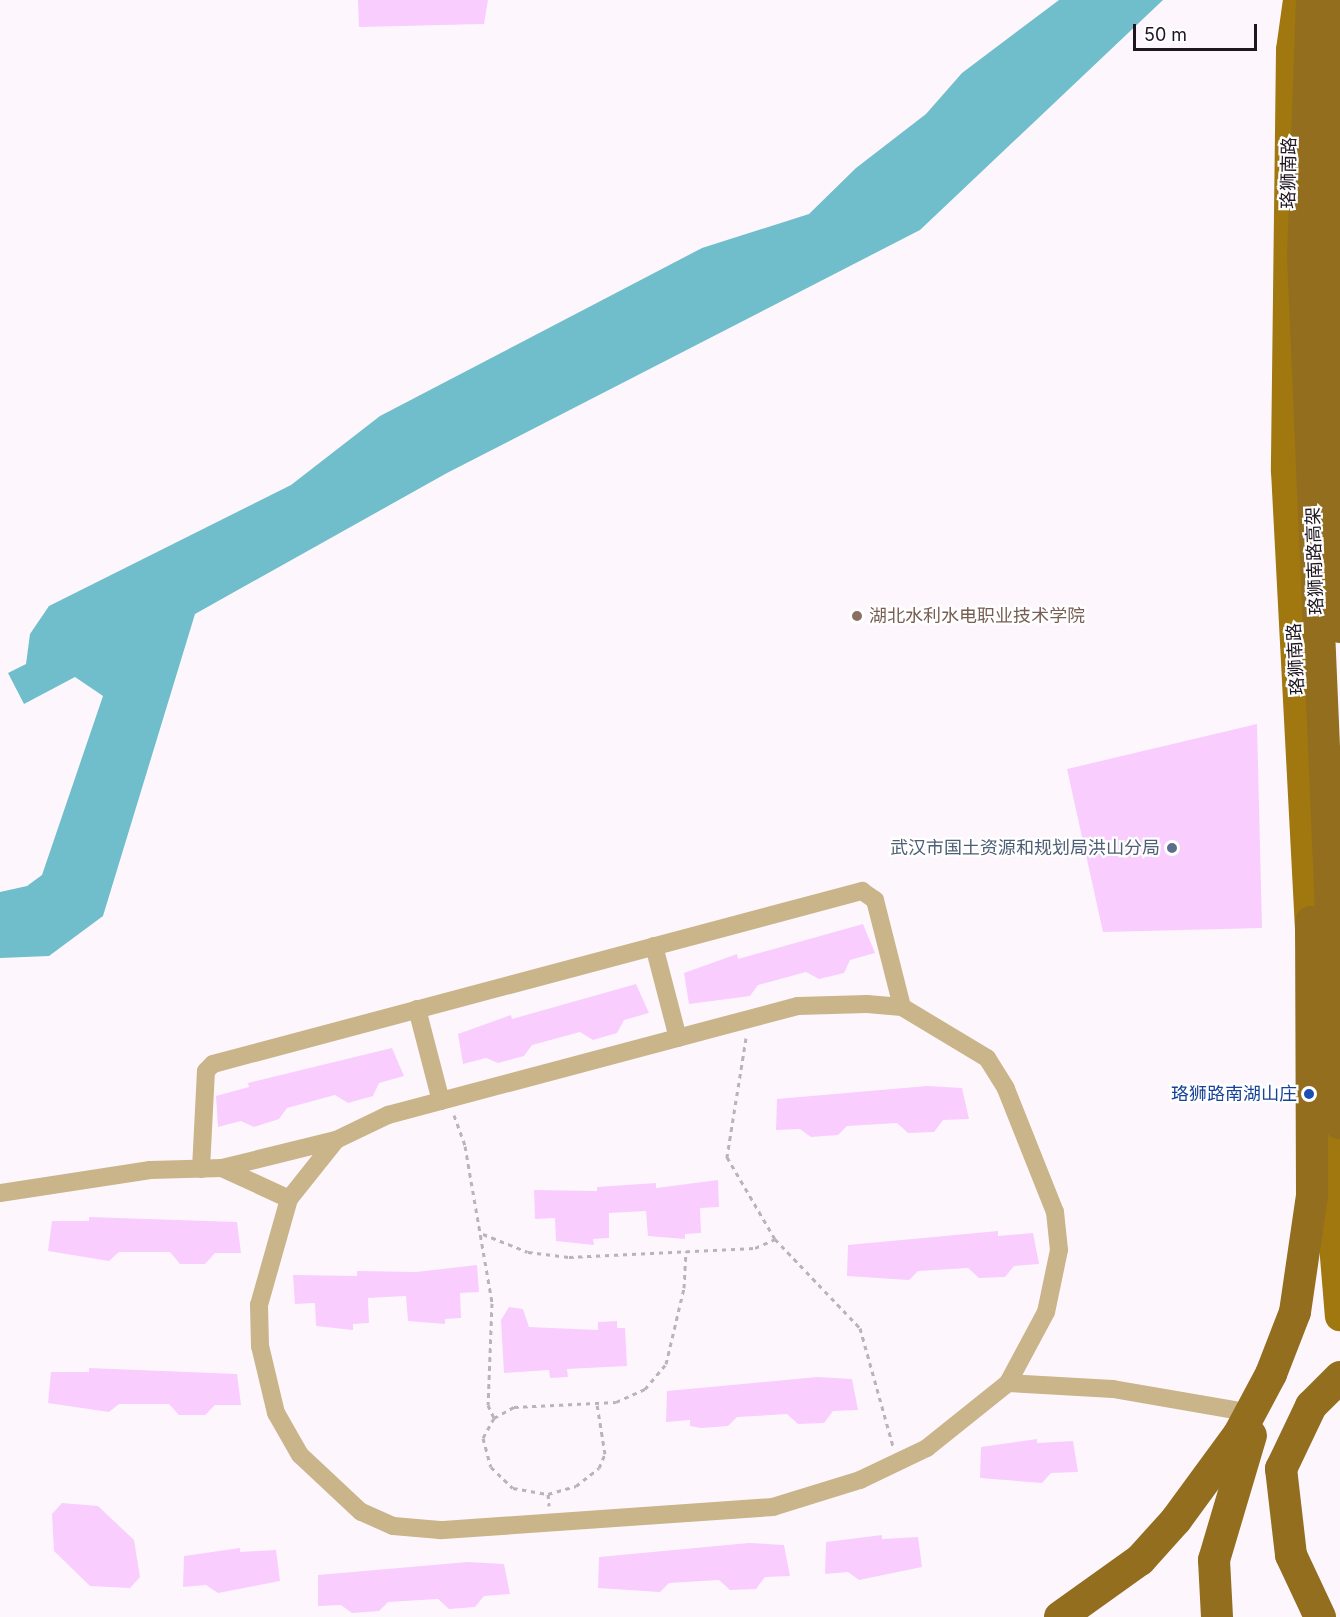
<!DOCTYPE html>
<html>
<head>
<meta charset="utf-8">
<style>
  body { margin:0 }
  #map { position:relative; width:1340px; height:1617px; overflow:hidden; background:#fdf7fd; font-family:Inter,"Noto Sans SC",sans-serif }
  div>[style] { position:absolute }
  .water>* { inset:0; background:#70becb }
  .building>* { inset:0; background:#f9cdfe }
  .path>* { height:3px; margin-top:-1.5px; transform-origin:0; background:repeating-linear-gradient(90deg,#bab3bb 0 4.5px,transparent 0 9px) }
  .minor>* { height:18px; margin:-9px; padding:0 9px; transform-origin:9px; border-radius:9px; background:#cab489 }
  .primary>* { height:30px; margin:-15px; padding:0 15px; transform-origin:15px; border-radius:15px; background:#a1770f }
  .trunk>* { height:32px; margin:-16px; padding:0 16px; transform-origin:16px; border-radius:16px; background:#926e1e }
  .dots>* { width:16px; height:16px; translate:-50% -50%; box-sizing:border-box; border:3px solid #fff; border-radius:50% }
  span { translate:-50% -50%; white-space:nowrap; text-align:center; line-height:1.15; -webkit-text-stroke:4.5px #fff; paint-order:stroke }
  .street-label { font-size:18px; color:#1f1620 }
  .education-label { font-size:18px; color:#785e54 }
  .left { translate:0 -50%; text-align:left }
  .service-label { font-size:18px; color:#4e5e75 }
  .right { translate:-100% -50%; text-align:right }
  .transit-label { font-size:18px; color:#164399 }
  .scale { position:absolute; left:1133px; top:24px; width:124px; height:27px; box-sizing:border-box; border:3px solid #1f1620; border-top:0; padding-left:8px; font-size:18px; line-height:21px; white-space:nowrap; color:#1f1620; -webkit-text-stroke:4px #fff; paint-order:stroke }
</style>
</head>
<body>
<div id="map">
  <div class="water">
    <div style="clip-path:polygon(1059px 0,1163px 0,920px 230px,447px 473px,195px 614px,103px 916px,49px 956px,0 958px,0 892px,27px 886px,42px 875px,103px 696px,75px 677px,24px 704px,8px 673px,26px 664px,30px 634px,49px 606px,291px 485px,380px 416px,702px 248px,809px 214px,856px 168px,926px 114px,962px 73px)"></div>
  </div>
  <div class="building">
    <div style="clip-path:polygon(358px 0,488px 0,484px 24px,359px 27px)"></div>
    <div style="clip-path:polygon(1257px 724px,1262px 928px,1103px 932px,1067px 769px)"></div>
    <div style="clip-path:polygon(863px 924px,875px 953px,850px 960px,844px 973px,819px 979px,806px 972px,758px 985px,750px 996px,689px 1004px,684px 973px,737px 954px,738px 959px)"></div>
    <div style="clip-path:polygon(636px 984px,649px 1013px,624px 1020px,617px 1033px,593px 1040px,580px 1032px,532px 1045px,524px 1056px,498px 1063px,486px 1058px,463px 1064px,458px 1034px,511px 1015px,512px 1019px)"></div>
    <div style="clip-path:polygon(392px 1048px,404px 1076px,379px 1083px,373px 1096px,348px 1103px,335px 1095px,287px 1108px,279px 1119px,254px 1127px,241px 1121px,218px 1127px,216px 1096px,249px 1087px,248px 1083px)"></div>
    <div style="clip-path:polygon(927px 1086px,962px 1088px,969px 1119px,943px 1120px,934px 1132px,908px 1133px,897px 1123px,847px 1126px,838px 1135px,811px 1137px,800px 1129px,776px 1130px,777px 1099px)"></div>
    <div style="clip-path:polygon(718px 1180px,719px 1207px,700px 1208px,701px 1233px,685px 1234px,685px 1239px,648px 1236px,646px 1211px,609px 1213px,609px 1238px,593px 1239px,594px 1245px,556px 1241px,555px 1218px,535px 1219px,534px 1190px,597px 1191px,597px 1187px,656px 1183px,656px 1188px)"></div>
    <div style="clip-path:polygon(89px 1217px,237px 1222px,241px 1253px,215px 1253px,205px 1264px,180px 1264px,170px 1252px,119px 1252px,109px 1261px,48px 1251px,52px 1221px,89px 1221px)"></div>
    <div style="clip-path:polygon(998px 1231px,998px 1236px,1033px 1233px,1039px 1264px,1014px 1266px,1005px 1277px,979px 1278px,968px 1268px,918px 1271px,909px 1280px,847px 1276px,848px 1245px)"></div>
    <div style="clip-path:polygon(477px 1265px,479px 1292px,460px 1293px,461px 1318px,445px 1319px,445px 1324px,408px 1321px,406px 1296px,368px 1298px,369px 1323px,353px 1324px,353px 1330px,316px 1326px,315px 1303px,295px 1304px,293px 1275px,357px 1276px,357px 1271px,416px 1272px)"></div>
    <div style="clip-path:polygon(509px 1307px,523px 1309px,529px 1327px,598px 1330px,598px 1322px,617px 1321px,617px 1328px,625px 1328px,627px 1366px,567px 1369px,568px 1377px,550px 1378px,549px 1370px,504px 1373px,501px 1320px)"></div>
    <div style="clip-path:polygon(89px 1368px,237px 1374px,241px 1405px,215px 1405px,205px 1415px,179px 1415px,169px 1404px,119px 1404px,109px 1412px,48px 1403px,51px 1372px,89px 1372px)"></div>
    <div style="clip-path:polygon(817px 1377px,852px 1379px,858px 1410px,833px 1411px,824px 1423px,798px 1424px,787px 1414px,737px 1417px,728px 1426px,701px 1428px,690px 1426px,690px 1420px,666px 1422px,667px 1391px)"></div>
    <div style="clip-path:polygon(1037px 1439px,1037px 1443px,1073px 1441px,1078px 1472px,1051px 1473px,1042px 1483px,980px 1478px,981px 1447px)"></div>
    <div style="clip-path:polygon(62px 1503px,98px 1506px,134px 1540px,140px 1577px,130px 1588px,90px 1586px,54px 1551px,52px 1514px)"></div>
    <div style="clip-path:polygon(882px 1535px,882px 1539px,918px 1537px,922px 1567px,859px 1580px,848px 1572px,825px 1574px,826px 1542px)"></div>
    <div style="clip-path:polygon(749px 1543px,784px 1545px,790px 1576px,765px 1577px,756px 1589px,730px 1590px,719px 1580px,669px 1583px,660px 1592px,598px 1588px,599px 1557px)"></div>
    <div style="clip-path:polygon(240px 1548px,240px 1552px,276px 1550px,280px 1581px,218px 1593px,206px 1585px,183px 1587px,184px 1556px)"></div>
    <div style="clip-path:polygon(468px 1562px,504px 1564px,510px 1594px,484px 1596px,475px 1607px,449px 1609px,438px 1599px,388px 1602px,379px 1611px,352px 1613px,341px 1605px,318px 1606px,318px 1575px)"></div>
  </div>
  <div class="path">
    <div style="left:746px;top:1038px;width:121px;rotate:99.1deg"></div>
    <div style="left:727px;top:1157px;width:95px;rotate:59.7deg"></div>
    <div style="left:775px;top:1239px;width:123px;rotate:46.3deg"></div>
    <div style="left:860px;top:1328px;width:123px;rotate:74.4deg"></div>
    <div style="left:454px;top:1115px;width:33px;rotate:70deg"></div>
    <div style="left:465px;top:1146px;width:159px;rotate:80.2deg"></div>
    <div style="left:492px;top:1303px;width:102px;rotate:92.2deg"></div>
    <div style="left:488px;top:1405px;width:14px;rotate:65deg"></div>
    <div style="left:494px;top:1418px;width:23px;rotate:119deg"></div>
    <div style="left:483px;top:1438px;width:30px;rotate:75deg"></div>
    <div style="left:491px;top:1467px;width:30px;rotate:44deg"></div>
    <div style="left:513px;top:1488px;width:36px;rotate:10deg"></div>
    <div style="left:548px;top:1494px;width:12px;rotate:85deg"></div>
    <div style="left:483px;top:1234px;width:48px;rotate:21.8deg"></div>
    <div style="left:528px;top:1252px;width:41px;rotate:7deg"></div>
    <div style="left:569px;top:1257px;width:186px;rotate:-2.8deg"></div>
    <div style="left:755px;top:1248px;width:22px;rotate:-24deg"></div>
    <div style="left:494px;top:1418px;width:23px;rotate:-29deg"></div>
    <div style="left:514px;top:1407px;width:102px;rotate:-2.8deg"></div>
    <div style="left:616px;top:1402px;width:32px;rotate:-24deg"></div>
    <div style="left:645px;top:1389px;width:33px;rotate:-50deg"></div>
    <div style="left:666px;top:1364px;width:78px;rotate:-76.7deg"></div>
    <div style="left:684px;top:1288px;width:37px;rotate:-87deg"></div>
    <div style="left:548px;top:1494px;width:29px;rotate:-16deg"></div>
    <div style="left:576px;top:1486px;width:29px;rotate:-38deg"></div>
    <div style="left:599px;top:1468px;width:15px;rotate:-67deg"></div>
    <div style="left:605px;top:1454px;width:51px;rotate:-99.1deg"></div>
  </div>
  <div class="minor">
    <div style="left:654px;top:946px;width:95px;rotate:75.4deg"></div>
    <div style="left:417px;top:1009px;width:95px;rotate:75.4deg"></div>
    <div style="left:222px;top:1168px;width:74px;rotate:24.8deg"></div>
    <div style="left:201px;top:1169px;width:98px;rotate:-87.1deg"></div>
    <div style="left:206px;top:1071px;width:10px;rotate:-45deg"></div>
    <div style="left:213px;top:1064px;width:672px;rotate:-14.93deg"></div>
    <div style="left:862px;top:891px;width:16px;rotate:35deg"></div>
    <div style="left:875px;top:900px;width:110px;rotate:75.8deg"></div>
    <div style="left:0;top:1193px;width:152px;rotate:-8.7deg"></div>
    <div style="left:150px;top:1170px;width:72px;rotate:-1.6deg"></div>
    <div style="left:222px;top:1168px;width:117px;rotate:-13.8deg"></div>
    <div style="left:336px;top:1140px;width:58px;rotate:-25.7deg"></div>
    <div style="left:388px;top:1115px;width:424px;rotate:-14.9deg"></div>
    <div style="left:798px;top:1006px;width:69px;rotate:-1.7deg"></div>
    <div style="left:867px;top:1004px;width:35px;rotate:5deg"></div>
    <div style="left:902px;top:1007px;width:99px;rotate:31deg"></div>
    <div style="left:987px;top:1058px;width:36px;rotate:58deg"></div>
    <div style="left:1006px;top:1089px;width:132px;rotate:68.3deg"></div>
    <div style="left:1055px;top:1212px;width:38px;rotate:84deg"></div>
    <div style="left:1059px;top:1250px;width:63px;rotate:101.8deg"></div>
    <div style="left:1046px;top:1312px;width:81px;rotate:118.2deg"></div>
    <div style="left:1008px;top:1383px;width:104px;rotate:141.3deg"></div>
    <div style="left:927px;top:1448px;width:74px;rotate:154.5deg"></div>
    <div style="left:860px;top:1480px;width:91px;rotate:162.8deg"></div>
    <div style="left:773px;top:1507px;width:334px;rotate:176deg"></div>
    <div style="left:440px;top:1530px;width:47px;rotate:-175.1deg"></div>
    <div style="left:393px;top:1526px;width:35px;rotate:-156deg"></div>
    <div style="left:361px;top:1512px;width:83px;rotate:-136.9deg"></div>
    <div style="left:300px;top:1455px;width:48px;rotate:-119.7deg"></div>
    <div style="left:276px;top:1413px;width:69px;rotate:-103.4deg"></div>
    <div style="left:260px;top:1346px;width:41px;rotate:-91.4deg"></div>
    <div style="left:259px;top:1305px;width:110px;rotate:-74.2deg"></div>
    <div style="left:289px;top:1199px;width:75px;rotate:-51.5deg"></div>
    <div style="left:1008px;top:1383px;width:105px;rotate:3.3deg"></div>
    <div style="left:1113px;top:1389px;width:124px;rotate:9.8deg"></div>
  </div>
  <div class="primary">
    <div style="left:1298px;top:0;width:50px;rotate:98deg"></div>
    <div style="left:1291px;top:50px;width:421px;rotate:90.7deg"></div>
    <div style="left:1286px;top:471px;width:477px;rotate:87deg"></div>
    <div style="left:1324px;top:1123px;width:194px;rotate:85.3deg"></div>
  </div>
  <div class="trunk">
    <div style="left:1312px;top:0;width:254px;rotate:92deg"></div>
    <div style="left:1303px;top:254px;width:870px;rotate:87.56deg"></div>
    <div style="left:1335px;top:0;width:77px;rotate:94.5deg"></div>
    <div style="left:1329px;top:77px;width:550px;rotate:88.85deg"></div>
    <div style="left:1060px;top:1617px;width:98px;rotate:-35.5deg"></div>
    <div style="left:1140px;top:1560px;width:54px;rotate:-48deg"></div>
    <div style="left:1176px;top:1520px;width:107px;rotate:-53.8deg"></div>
    <div style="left:1239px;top:1434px;width:68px;rotate:-61.9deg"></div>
    <div style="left:1271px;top:1374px;width:66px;rotate:-68.8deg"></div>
    <div style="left:1295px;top:1312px;width:117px;rotate:-81.7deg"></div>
    <div style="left:1312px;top:1196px;width:274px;rotate:-90.2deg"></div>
    <div style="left:1217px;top:1617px;width:57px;rotate:-93deg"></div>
    <div style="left:1214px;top:1560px;width:130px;rotate:-73.5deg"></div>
    <div style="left:1320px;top:1617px;width:68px;rotate:-115.1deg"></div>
    <div style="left:1291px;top:1555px;width:87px;rotate:-96.6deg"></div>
    <div style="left:1281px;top:1469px;width:70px;rotate:-64.5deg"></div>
    <div style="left:1311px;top:1406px;width:41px;rotate:-45deg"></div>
  </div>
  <div class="dots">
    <div style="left:857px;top:616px;background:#8d6e63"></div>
    <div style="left:1172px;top:848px;background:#5c6f8a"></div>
    <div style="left:1309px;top:1094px;background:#1a4fb4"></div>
  </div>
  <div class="street-label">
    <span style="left:1289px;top:173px;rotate:-89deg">珞狮南路</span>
    <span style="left:1315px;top:561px;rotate:-92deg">珞狮南路高架</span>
    <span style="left:1296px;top:659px;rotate:-93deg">珞狮南路</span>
  </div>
  <div class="education-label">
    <span class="left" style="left:869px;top:616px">湖北水利水电职业技术学院</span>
  </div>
  <div class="service-label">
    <span class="right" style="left:1160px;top:848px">武汉市国土资源和规划局洪山分局</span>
  </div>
  <div class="transit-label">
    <span class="right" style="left:1297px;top:1094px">珞狮路南湖山庄</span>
  </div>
  <div class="scale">50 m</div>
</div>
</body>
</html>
